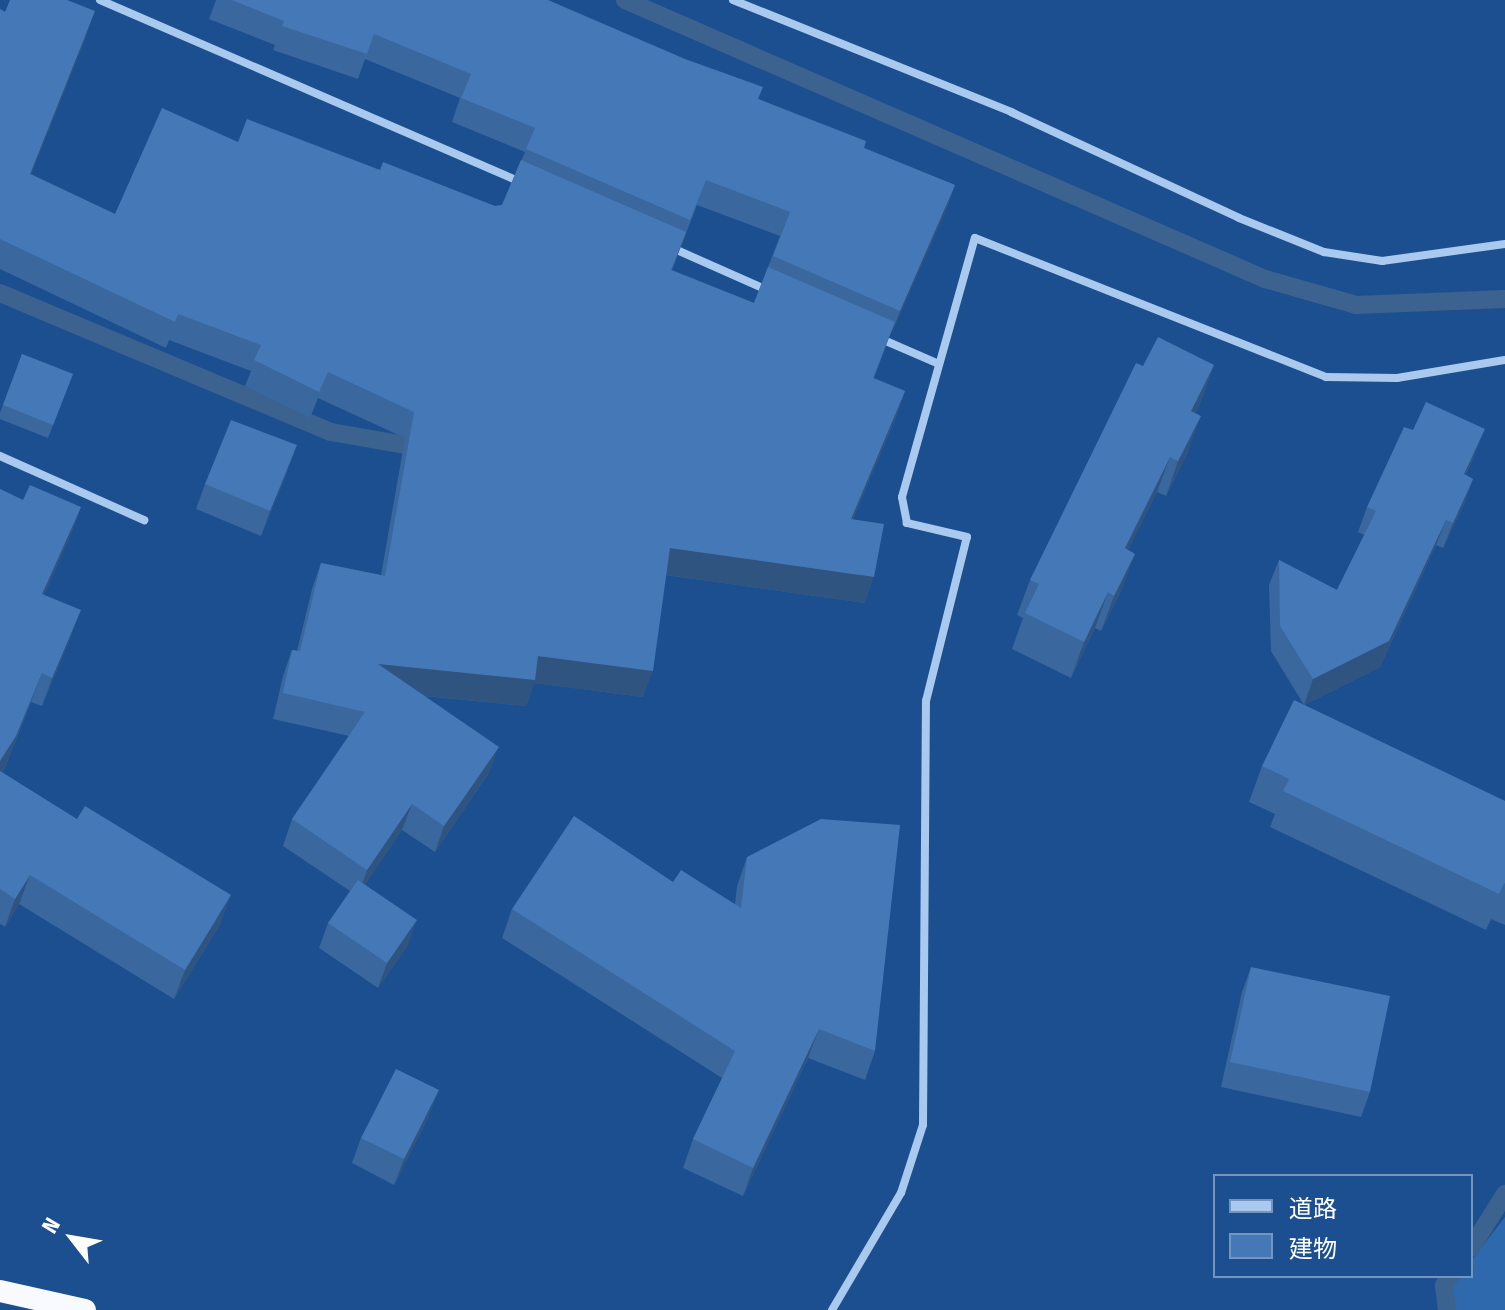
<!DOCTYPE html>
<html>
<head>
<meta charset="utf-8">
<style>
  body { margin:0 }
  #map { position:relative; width:1505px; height:1310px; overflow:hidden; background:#1b4f8f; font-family:"Fira Sans Condensed","Noto Sans JP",sans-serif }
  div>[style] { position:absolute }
  .green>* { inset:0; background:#2e69ad }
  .stream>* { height:18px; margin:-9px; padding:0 9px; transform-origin:9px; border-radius:9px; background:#3c6290 }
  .minor>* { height:8px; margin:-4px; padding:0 4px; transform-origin:4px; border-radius:4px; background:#a9c9ee }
  .trunk>* { height:22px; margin:-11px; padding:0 11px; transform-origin:11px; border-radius:11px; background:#f8faff }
  .wall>* { inset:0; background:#3a679d }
  .shaded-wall>* { inset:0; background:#305480 }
  .building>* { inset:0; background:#4478b7 }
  span { translate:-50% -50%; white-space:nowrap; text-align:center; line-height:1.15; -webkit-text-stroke:7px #1b4f8f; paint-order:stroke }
  .legend { position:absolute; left:1213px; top:1174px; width:260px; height:104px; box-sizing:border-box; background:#1b4f8f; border:2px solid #7695bc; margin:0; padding:10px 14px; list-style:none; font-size:24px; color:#fff }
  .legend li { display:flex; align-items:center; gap:16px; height:40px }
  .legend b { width:40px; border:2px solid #7695bc }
  .north { position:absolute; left:32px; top:1198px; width:80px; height:80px; -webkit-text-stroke:6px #1b4f8f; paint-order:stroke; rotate:301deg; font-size:22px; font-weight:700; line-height:32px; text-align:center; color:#fff }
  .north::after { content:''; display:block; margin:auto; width:28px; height:36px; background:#fff; clip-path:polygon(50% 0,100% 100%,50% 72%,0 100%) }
</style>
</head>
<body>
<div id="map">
  <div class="green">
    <div style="clip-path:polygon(1505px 1217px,1505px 1310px,1456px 1310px,1451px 1287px,1459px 1276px,1471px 1276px,1471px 1261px)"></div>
  </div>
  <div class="stream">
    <div style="left:625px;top:0;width:698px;rotate:23.55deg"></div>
    <div style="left:1265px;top:279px;width:95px;rotate:15.9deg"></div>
    <div style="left:1356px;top:305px;width:149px;rotate:-2.3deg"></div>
    <div style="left:0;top:293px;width:359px;rotate:22.8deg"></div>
    <div style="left:331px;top:432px;width:98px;rotate:9.9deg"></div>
    <div style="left:1471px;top:1248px;width:64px;rotate:-57.8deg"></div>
    <div style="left:1447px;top:1310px;width:25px;rotate:-97deg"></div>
    <div style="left:1444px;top:1285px;width:11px;rotate:-56deg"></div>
  </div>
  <div class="minor">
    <div style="left:100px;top:0;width:460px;rotate:23.4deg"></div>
    <div style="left:733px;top:0;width:300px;rotate:21.9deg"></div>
    <div style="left:1011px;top:112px;width:251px;rotate:24.9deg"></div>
    <div style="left:1239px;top:218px;width:92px;rotate:21.8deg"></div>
    <div style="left:1324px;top:252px;width:59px;rotate:8.8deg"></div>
    <div style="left:1382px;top:261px;width:124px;rotate:-7.9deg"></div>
    <div style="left:670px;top:247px;width:106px;rotate:23.9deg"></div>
    <div style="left:879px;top:338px;width:65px;rotate:23.4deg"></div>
    <div style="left:0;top:456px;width:158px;rotate:24deg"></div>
    <div style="left:832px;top:1310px;width:136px;rotate:-59.5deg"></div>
    <div style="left:901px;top:1193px;width:71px;rotate:-72.1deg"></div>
    <div style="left:923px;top:1125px;width:424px;rotate:-89.6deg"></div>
    <div style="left:926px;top:701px;width:169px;rotate:-76deg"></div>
    <div style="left:967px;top:537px;width:62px;rotate:-166.9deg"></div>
    <div style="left:907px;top:523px;width:26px;rotate:-101deg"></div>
    <div style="left:902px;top:497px;width:269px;rotate:-74.3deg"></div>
    <div style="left:975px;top:238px;width:378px;rotate:21.6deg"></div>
    <div style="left:1326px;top:377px;width:71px;rotate:0.8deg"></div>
    <div style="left:1397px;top:378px;width:109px;rotate:-9.5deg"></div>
  </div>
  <div class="trunk">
    <div style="left:0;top:1291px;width:87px;rotate:12.6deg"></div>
  </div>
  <div class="wall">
    <div style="clip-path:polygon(evenodd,216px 0,548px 0,864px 148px,955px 185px,946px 210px,890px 335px,874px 378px,905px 391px,896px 417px,853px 519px,865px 603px,666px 575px,643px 697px,534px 683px,526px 706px,424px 696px,489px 773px,435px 852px,402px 830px,365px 884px,408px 945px,378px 988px,319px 948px,328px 923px,350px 891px,283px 846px,292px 819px,349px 736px,273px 719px,283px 676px,292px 650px,297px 651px,312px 589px,321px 563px,381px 575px,405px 438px,318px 398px,310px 418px,245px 386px,251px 371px,169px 340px,166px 348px,0 269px,0 9px,5px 12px,86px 37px,31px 174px,115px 214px,238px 142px,380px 170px,495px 206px,502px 205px,525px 152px,452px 122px,460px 98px,365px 59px,358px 79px,273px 50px,275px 45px,209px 19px,216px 0,697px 205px,780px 236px,754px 303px,672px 270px,697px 205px)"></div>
    <div style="clip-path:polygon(22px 354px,73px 374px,48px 438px,0 419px,0 413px)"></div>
    <div style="clip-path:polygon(1214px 365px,1201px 401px,1195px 413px,1188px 452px,1166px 496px,1157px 492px,1128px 550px,1122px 589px,1101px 631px,1095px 628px,1071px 678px,1012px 649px,1023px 618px,1017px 615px,1030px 580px,1143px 366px)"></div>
    <div style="clip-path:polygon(1475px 454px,1466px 475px,1473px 479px,1464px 504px,1443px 548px,1436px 545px,1380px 667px,1304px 705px,1505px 801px,1505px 925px,1491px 919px,1486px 930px,1270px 827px,1275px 814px,1249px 802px,1262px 766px,1304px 705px,1271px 651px,1269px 585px,1279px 560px,1337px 590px,1364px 535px,1358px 532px,1367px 507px)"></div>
    <div style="clip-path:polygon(288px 470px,261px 536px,196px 509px,205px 484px)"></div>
    <div style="clip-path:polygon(0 489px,23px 500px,81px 507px,70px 536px,44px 595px,70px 639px,42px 706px,31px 702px,6px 765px,2px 772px,221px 923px,174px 999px,19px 904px,5px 927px,0 924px)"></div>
    <div style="clip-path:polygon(747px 857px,875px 1051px,865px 1080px,808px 1058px,743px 1196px,683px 1168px,693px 1139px,722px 1078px,502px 938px,512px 909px,673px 882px,735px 904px,737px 886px)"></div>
    <div style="clip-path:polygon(1251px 967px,1370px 1092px,1361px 1117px,1221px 1087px,1242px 992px)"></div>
    <div style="clip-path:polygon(429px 1116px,394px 1185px,352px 1163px,361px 1138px)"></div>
  </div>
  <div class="shaded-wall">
    <div style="clip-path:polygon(95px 11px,86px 37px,21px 200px,30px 174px)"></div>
    <div style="clip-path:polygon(955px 185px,946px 210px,891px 336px,900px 311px)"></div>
    <div style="clip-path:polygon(1214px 365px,1201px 401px,1178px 446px,1191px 411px)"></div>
    <div style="clip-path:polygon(905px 391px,896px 417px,842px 545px,851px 519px)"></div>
    <div style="clip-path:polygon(1201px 416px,1188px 452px,1166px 496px,1178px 461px)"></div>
    <div style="clip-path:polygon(1485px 429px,1475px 454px,1455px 499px,1464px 474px)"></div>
    <div style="clip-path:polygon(297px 445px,288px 470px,261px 536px,270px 511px)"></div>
    <div style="clip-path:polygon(1170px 457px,1157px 492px,1112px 584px,1125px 548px)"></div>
    <div style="clip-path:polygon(1473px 479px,1464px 504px,1443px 548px,1453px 523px)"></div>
    <div style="clip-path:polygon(81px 507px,70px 536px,32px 622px,42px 594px)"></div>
    <div style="clip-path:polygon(1446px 520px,1436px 545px,1380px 667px,1304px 705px,1313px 679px)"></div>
    <div style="clip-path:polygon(670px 548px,874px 577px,865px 603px,660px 574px)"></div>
    <div style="clip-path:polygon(1135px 554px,1122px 589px,1101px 631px,1114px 596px)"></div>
    <div style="clip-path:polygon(1108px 592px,1095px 628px,1071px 678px,1084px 642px)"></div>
    <div style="clip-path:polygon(81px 610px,70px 639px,42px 706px,52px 678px)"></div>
    <div style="clip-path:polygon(538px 656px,653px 671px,643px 697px,534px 683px,526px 706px,368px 690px,378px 664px)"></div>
    <div style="clip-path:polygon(42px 673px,6px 765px,0 774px,0 761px)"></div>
    <div style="clip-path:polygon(499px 747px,489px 773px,435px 852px,444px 826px)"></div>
    <div style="clip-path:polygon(412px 804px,402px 830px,358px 896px,367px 870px)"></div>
    <div style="clip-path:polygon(30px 875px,19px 904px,5px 927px,15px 899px)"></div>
    <div style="clip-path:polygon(231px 895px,221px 923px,174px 999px,185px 970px)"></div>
    <div style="clip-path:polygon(417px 920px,408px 945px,378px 988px,387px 963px)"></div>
    <div style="clip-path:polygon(819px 1029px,808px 1058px,743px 1196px,753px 1168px)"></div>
    <div style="clip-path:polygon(439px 1090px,429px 1116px,394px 1185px,404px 1159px)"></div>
  </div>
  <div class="building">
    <div style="clip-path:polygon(10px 0,67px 0,95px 11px,30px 174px,115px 214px,162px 108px,238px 142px,247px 119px,380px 170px,383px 162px,495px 206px,502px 205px,521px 160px,686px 232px,671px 270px,754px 303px,768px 267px,895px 322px,873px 378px,905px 391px,851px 519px,884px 524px,874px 577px,670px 548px,653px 671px,538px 656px,535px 680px,378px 664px,499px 747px,444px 826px,412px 804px,367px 870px,292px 819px,365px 712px,283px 693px,292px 650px,300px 651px,321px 563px,385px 576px,414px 412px,328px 372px,319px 392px,254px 360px,261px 345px,178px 314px,175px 322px,0 239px,0 9px,5px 12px)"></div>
    <div style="clip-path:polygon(232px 0,548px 0,685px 59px,763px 87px,758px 99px,866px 141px,864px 148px,955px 185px,900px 311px,773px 256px,790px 212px,706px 180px,690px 220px,526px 149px,535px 128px,461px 98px,471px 74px,374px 34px,367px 54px,282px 26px,284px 21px)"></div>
    <div style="clip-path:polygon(1158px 337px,1214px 365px,1191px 411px,1201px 416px,1178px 461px,1170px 457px,1125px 548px,1135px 554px,1114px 596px,1108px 592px,1084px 642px,1025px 613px,1039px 584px,1030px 580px,1136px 363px,1143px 366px)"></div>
    <div style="clip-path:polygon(22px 354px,73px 374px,53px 425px,3px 405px)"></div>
    <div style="clip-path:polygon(1426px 402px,1485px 429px,1464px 474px,1473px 479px,1453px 523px,1446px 520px,1389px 641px,1313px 679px,1280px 626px,1279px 560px,1337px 590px,1376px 511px,1367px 507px,1404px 427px,1413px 430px)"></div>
    <div style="clip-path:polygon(231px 420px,297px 445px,270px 511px,205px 484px)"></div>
    <div style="clip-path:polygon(30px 485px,81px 507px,42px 594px,81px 610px,52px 678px,42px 673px,16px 736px,0 761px,0 489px,23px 500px)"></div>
    <div style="clip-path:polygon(1294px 700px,1505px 801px,1505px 884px,1504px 883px,1499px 894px,1283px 791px,1289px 779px,1262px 766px)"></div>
    <div style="clip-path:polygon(0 771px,77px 819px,85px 806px,231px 895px,185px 970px,30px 875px,15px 899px,0 889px)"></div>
    <div style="clip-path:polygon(574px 816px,673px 882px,681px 870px,741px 908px,747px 857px,821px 819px,900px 825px,875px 1051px,819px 1029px,753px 1168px,693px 1139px,735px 1051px,512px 909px)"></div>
    <div style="clip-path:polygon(358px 880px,417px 920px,387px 963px,328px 923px)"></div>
    <div style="clip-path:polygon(1251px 967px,1390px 996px,1370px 1092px,1230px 1062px)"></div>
    <div style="clip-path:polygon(396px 1069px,439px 1090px,404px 1159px,361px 1138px)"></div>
  </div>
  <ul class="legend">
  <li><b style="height:10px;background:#a9c9ee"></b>道路</li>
  <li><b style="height:22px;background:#4478b7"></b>建物</li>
  </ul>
  <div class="north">N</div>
</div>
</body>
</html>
